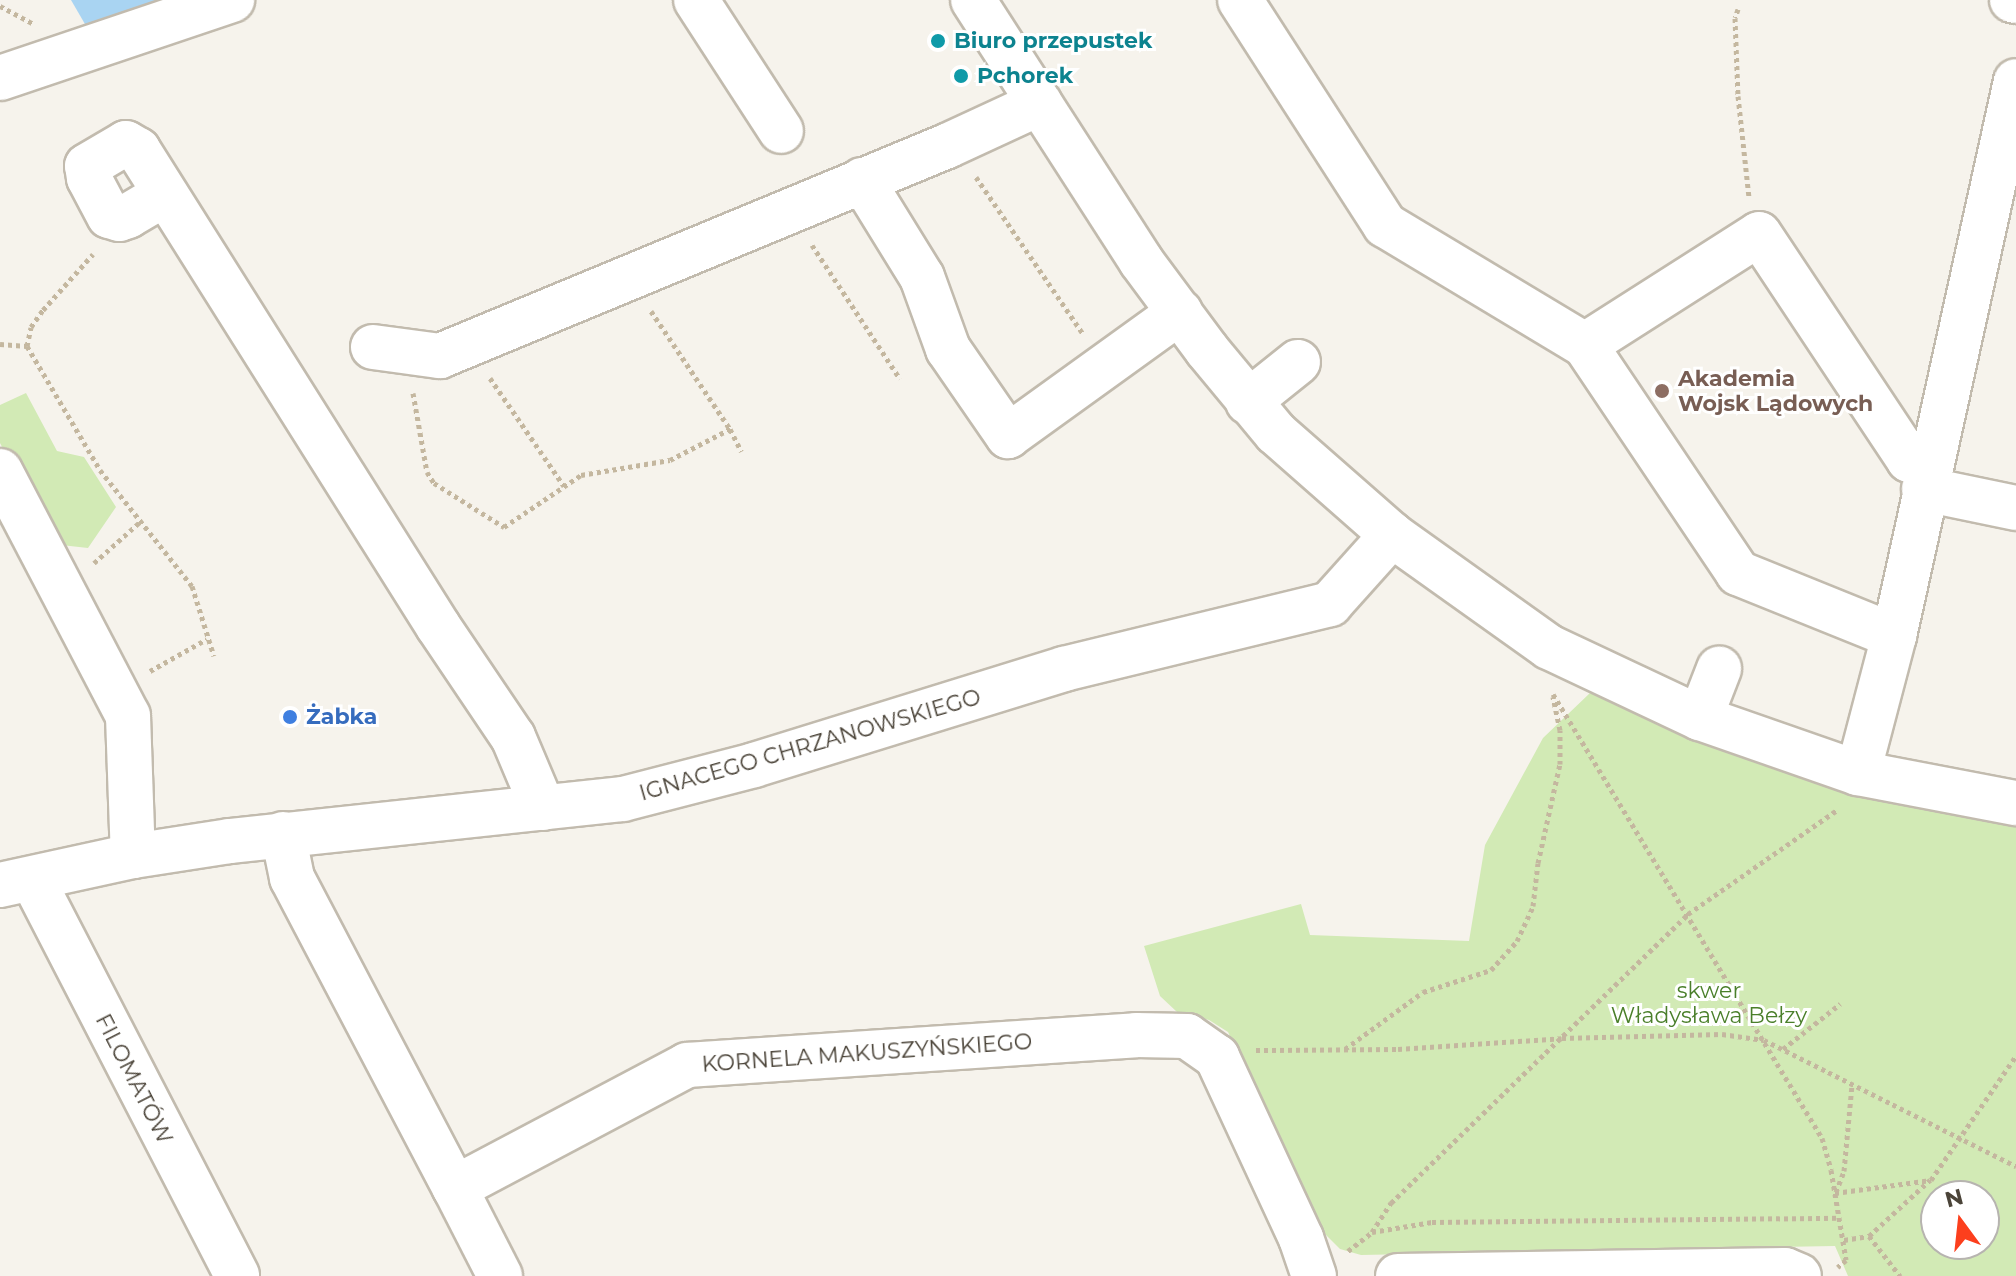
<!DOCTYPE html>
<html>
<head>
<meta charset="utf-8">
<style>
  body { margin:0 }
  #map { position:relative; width:2016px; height:1276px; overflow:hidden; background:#f6f3ec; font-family:Montserrat,sans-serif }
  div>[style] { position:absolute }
  .green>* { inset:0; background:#d2eab5 }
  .water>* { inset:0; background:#a9d4f2 }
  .path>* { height:5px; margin-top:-2.5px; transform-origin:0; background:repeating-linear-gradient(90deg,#c4b79f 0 4px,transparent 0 8px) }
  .roads { filter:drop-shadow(2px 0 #c2bbae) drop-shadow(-2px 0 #c2bbae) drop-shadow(0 2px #c2bbae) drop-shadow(0 -2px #c2bbae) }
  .minor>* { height:44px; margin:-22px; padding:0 22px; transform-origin:22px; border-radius:22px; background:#fff }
  .dots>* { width:22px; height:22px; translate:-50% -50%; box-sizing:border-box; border:4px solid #fff; border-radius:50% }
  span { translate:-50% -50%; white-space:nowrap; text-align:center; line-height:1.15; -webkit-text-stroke:6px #fff; paint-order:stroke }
  .culture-label { font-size:22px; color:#0d838f; font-weight:700 }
  .left { translate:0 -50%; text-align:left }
  .education-label { font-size:22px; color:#785e54; font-weight:700 }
  .shop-label { font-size:22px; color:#366cbe; font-weight:700 }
  .street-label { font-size:22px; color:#4b4439 }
  .park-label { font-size:22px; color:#4a7f2a }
  .north { position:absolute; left:1920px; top:1180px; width:80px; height:80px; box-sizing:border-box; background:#fff; border:2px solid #b7b4b0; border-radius:50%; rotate:345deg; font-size:22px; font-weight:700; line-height:32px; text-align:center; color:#4b4439 }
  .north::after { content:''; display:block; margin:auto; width:28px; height:36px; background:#fc3f1d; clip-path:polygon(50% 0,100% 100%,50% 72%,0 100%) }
</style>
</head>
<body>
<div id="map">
  <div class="green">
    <div style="clip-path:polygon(26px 393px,57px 451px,84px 457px,116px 507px,88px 548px,52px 544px,0 443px,0 405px)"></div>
    <div style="clip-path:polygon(evenodd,1590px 693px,1755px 759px,2016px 818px,2016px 1276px,1848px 1276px,1835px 1246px,1361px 1255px,1340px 1249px,1324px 1233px,1228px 1032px,1209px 1020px,1177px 1012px,1160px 996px,1144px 946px,1301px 904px,1310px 935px,1469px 941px,1485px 845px,1543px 738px,1590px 693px,1936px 1196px,1984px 1196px,1984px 1244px,1936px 1244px,1936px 1196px)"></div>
  </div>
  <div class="water">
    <div style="clip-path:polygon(71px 0,180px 0,89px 31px)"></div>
  </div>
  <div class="path">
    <div style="left:0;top:6px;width:38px;rotate:28deg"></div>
    <div style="left:1738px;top:9px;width:9px;rotate:108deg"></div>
    <div style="left:1735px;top:18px;width:78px;rotate:87.8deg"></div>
    <div style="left:1738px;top:96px;width:103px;rotate:83.8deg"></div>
    <div style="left:976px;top:177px;width:190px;rotate:55.7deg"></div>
    <div style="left:812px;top:245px;width:160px;rotate:56.7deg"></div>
    <div style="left:651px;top:311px;width:142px;rotate:56.2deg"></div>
    <div style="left:730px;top:429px;width:25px;rotate:63deg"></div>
    <div style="left:0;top:344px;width:27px;rotate:4deg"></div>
    <div style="left:27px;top:346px;width:19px;rotate:-78deg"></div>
    <div style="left:31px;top:327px;width:21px;rotate:-55deg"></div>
    <div style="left:43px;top:310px;width:75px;rotate:-48.2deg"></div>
    <div style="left:27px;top:346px;width:144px;rotate:59.5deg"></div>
    <div style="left:100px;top:470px;width:148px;rotate:51.6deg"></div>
    <div style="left:192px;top:586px;width:73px;rotate:72.6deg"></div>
    <div style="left:490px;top:378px;width:131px;rotate:55.6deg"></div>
    <div style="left:413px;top:393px;width:80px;rotate:80deg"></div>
    <div style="left:427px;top:472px;width:13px;rotate:58deg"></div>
    <div style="left:434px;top:483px;width:83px;rotate:32.2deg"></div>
    <div style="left:504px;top:527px;width:93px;rotate:-34deg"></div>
    <div style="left:581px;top:475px;width:90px;rotate:-9.6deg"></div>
    <div style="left:670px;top:460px;width:68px;rotate:-27.3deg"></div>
    <div style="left:94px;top:563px;width:63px;rotate:-41.8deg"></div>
    <div style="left:150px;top:671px;width:65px;rotate:-29.3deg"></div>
    <div style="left:1553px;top:694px;width:519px;rotate:58.79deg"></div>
    <div style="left:1822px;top:1138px;width:33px;rotate:74deg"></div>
    <div style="left:1831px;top:1170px;width:91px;rotate:80.5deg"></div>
    <div style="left:1846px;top:1260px;width:11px;rotate:139deg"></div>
    <div style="left:1345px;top:1049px;width:97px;rotate:-36.2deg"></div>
    <div style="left:1423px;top:992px;width:71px;rotate:-17.9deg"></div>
    <div style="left:1491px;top:970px;width:39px;rotate:-48deg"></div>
    <div style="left:1517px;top:941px;width:38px;rotate:-65deg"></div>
    <div style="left:1533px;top:906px;width:43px;rotate:-83.4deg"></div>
    <div style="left:1538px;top:863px;width:101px;rotate:-77.5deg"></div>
    <div style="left:1560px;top:764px;width:34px;rotate:-90deg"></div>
    <div style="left:1560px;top:730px;width:34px;rotate:-102deg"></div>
    <div style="left:1783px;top:1049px;width:73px;rotate:-38.3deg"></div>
    <div style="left:1256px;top:1050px;width:142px;rotate:-0.4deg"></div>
    <div style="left:1398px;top:1049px;width:164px;rotate:-3.8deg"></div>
    <div style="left:1562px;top:1038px;width:160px;rotate:-1.4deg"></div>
    <div style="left:1722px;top:1034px;width:42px;rotate:8.1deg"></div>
    <div style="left:1764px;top:1040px;width:282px;rotate:26.6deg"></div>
    <div style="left:1836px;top:1192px;width:22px;rotate:-69deg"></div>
    <div style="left:1844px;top:1171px;width:87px;rotate:-84.7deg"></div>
    <div style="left:1835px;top:1193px;width:97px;rotate:-7.7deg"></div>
    <div style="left:1931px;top:1180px;width:150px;rotate:-55.6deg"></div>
    <div style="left:1372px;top:1232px;width:35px;rotate:-57deg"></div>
    <div style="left:1391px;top:1203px;width:414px;rotate:-44.2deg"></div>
    <div style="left:1688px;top:914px;width:182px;rotate:-34.9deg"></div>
    <div style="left:1869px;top:1236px;width:51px;rotate:52.2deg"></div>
    <div style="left:1844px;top:1240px;width:25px;rotate:-9deg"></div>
    <div style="left:1869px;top:1236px;width:83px;rotate:-42.6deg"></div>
    <div style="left:1348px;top:1251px;width:31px;rotate:-38deg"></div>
    <div style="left:1372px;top:1232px;width:61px;rotate:-9.5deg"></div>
    <div style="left:1432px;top:1222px;width:408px;rotate:-0.6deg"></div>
  </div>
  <div class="roads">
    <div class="minor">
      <div style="left:696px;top:0;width:156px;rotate:57deg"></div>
      <div style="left:973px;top:0;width:310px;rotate:57.2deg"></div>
      <div style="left:1141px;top:261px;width:111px;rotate:53.4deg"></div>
      <div style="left:1207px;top:350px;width:108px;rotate:50.3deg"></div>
      <div style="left:1276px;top:433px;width:154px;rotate:41.3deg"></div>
      <div style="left:1392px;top:535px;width:193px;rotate:35.5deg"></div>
      <div style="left:1549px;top:647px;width:167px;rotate:25.2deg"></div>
      <div style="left:1700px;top:718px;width:167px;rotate:19.2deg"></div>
      <div style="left:1858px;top:773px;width:161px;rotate:10.8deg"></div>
      <div style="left:1240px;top:0;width:268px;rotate:57.2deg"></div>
      <div style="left:1385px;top:225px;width:233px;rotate:31deg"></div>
      <div style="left:1585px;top:345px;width:275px;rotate:56.1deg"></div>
      <div style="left:1738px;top:573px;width:168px;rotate:22deg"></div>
      <div style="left:2012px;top:0;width:4px;rotate:14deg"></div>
      <div style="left:0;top:78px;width:245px;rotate:-18.6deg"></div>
      <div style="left:862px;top:180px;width:114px;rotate:58.3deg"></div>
      <div style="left:922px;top:277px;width:77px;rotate:70.1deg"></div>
      <div style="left:948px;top:349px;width:106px;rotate:55.4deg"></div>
      <div style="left:1008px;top:436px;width:212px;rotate:-35.8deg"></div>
      <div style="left:165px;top:194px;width:43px;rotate:149.3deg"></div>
      <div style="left:128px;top:216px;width:9px;rotate:162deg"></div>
      <div style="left:119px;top:219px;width:10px;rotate:-163deg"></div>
      <div style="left:109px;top:216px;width:43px;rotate:-117.8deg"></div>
      <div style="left:89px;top:178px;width:12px;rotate:-99deg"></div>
      <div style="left:87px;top:166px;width:45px;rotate:-30.5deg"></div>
      <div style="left:126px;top:143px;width:14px;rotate:30deg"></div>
      <div style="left:138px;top:150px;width:563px;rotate:57.78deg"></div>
      <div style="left:438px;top:626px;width:134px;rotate:56deg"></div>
      <div style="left:513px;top:737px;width:77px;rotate:67.1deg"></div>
      <div style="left:1585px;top:345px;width:206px;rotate:-32.5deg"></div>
      <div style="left:1759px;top:234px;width:271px;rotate:56.4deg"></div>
      <div style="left:1909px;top:460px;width:22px;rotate:8deg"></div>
      <div style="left:373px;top:347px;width:68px;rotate:7.7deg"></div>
      <div style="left:440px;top:356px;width:549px;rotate:-22.5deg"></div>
      <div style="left:947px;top:146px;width:102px;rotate:-24.8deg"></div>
      <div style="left:1248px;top:402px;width:64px;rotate:-38.7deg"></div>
      <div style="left:0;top:471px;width:276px;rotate:62.4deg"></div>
      <div style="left:128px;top:716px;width:140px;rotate:88deg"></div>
      <div style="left:1924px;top:489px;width:94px;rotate:11.7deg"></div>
      <div style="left:1700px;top:718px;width:53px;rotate:-68.8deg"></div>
      <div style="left:1858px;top:773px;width:142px;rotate:-75.3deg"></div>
      <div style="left:1894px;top:636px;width:568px;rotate:-77.6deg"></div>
      <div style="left:283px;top:834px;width:45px;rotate:78.4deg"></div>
      <div style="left:292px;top:878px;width:350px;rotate:62.3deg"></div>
      <div style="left:455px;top:1188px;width:263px;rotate:-27.9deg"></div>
      <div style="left:687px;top:1065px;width:450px;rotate:-3.8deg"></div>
      <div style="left:1136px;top:1035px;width:51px;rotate:1.1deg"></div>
      <div style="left:1187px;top:1036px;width:37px;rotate:35deg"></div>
      <div style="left:1217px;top:1057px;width:200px;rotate:65.1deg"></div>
      <div style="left:1301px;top:1238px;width:40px;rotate:71.1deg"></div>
      <div style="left:33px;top:880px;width:445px;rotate:62.7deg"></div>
      <div style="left:0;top:885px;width:136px;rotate:-12.3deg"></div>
      <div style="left:133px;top:856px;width:98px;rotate:-8.8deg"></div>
      <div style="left:230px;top:841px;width:395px;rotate:-6.1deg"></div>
      <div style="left:623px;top:799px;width:135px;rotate:-14.5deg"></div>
      <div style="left:754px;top:765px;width:325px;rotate:-17.2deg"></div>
      <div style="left:1064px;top:669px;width:274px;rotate:-13.7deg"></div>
      <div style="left:1330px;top:604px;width:93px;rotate:-48.1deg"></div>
      <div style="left:455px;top:1188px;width:99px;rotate:62.9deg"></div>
      <div style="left:1398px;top:1276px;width:387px;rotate:-0.9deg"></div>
      <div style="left:1785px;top:1270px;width:15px;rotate:23deg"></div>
    </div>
  </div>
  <div class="dots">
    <div style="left:938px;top:41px;background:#0f9aa8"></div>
    <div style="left:961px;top:76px;background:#0f9aa8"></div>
    <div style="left:1662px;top:391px;background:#8d6e63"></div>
    <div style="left:290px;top:717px;background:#3f7fe0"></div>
  </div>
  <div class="culture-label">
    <span class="left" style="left:954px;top:41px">Biuro przepustek</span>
    <span class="left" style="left:977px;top:76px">Pchorek</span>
  </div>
  <div class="education-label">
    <span class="left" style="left:1678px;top:391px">Akademia<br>Wojsk Lądowych</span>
  </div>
  <div class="shop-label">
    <span class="left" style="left:306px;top:717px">Żabka</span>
  </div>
  <div class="street-label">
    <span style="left:810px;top:745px;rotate:-16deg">IGNACEGO CHRZANOWSKIEGO</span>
    <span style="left:867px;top:1053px;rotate:-4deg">KORNELA MAKUSZYŃSKIEGO</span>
    <span style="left:134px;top:1079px;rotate:63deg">FILOMATÓW</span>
  </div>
  <div class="park-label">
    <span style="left:1709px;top:1003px">skwer<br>Władysława Bełzy</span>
  </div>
  <div class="north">N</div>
</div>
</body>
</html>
